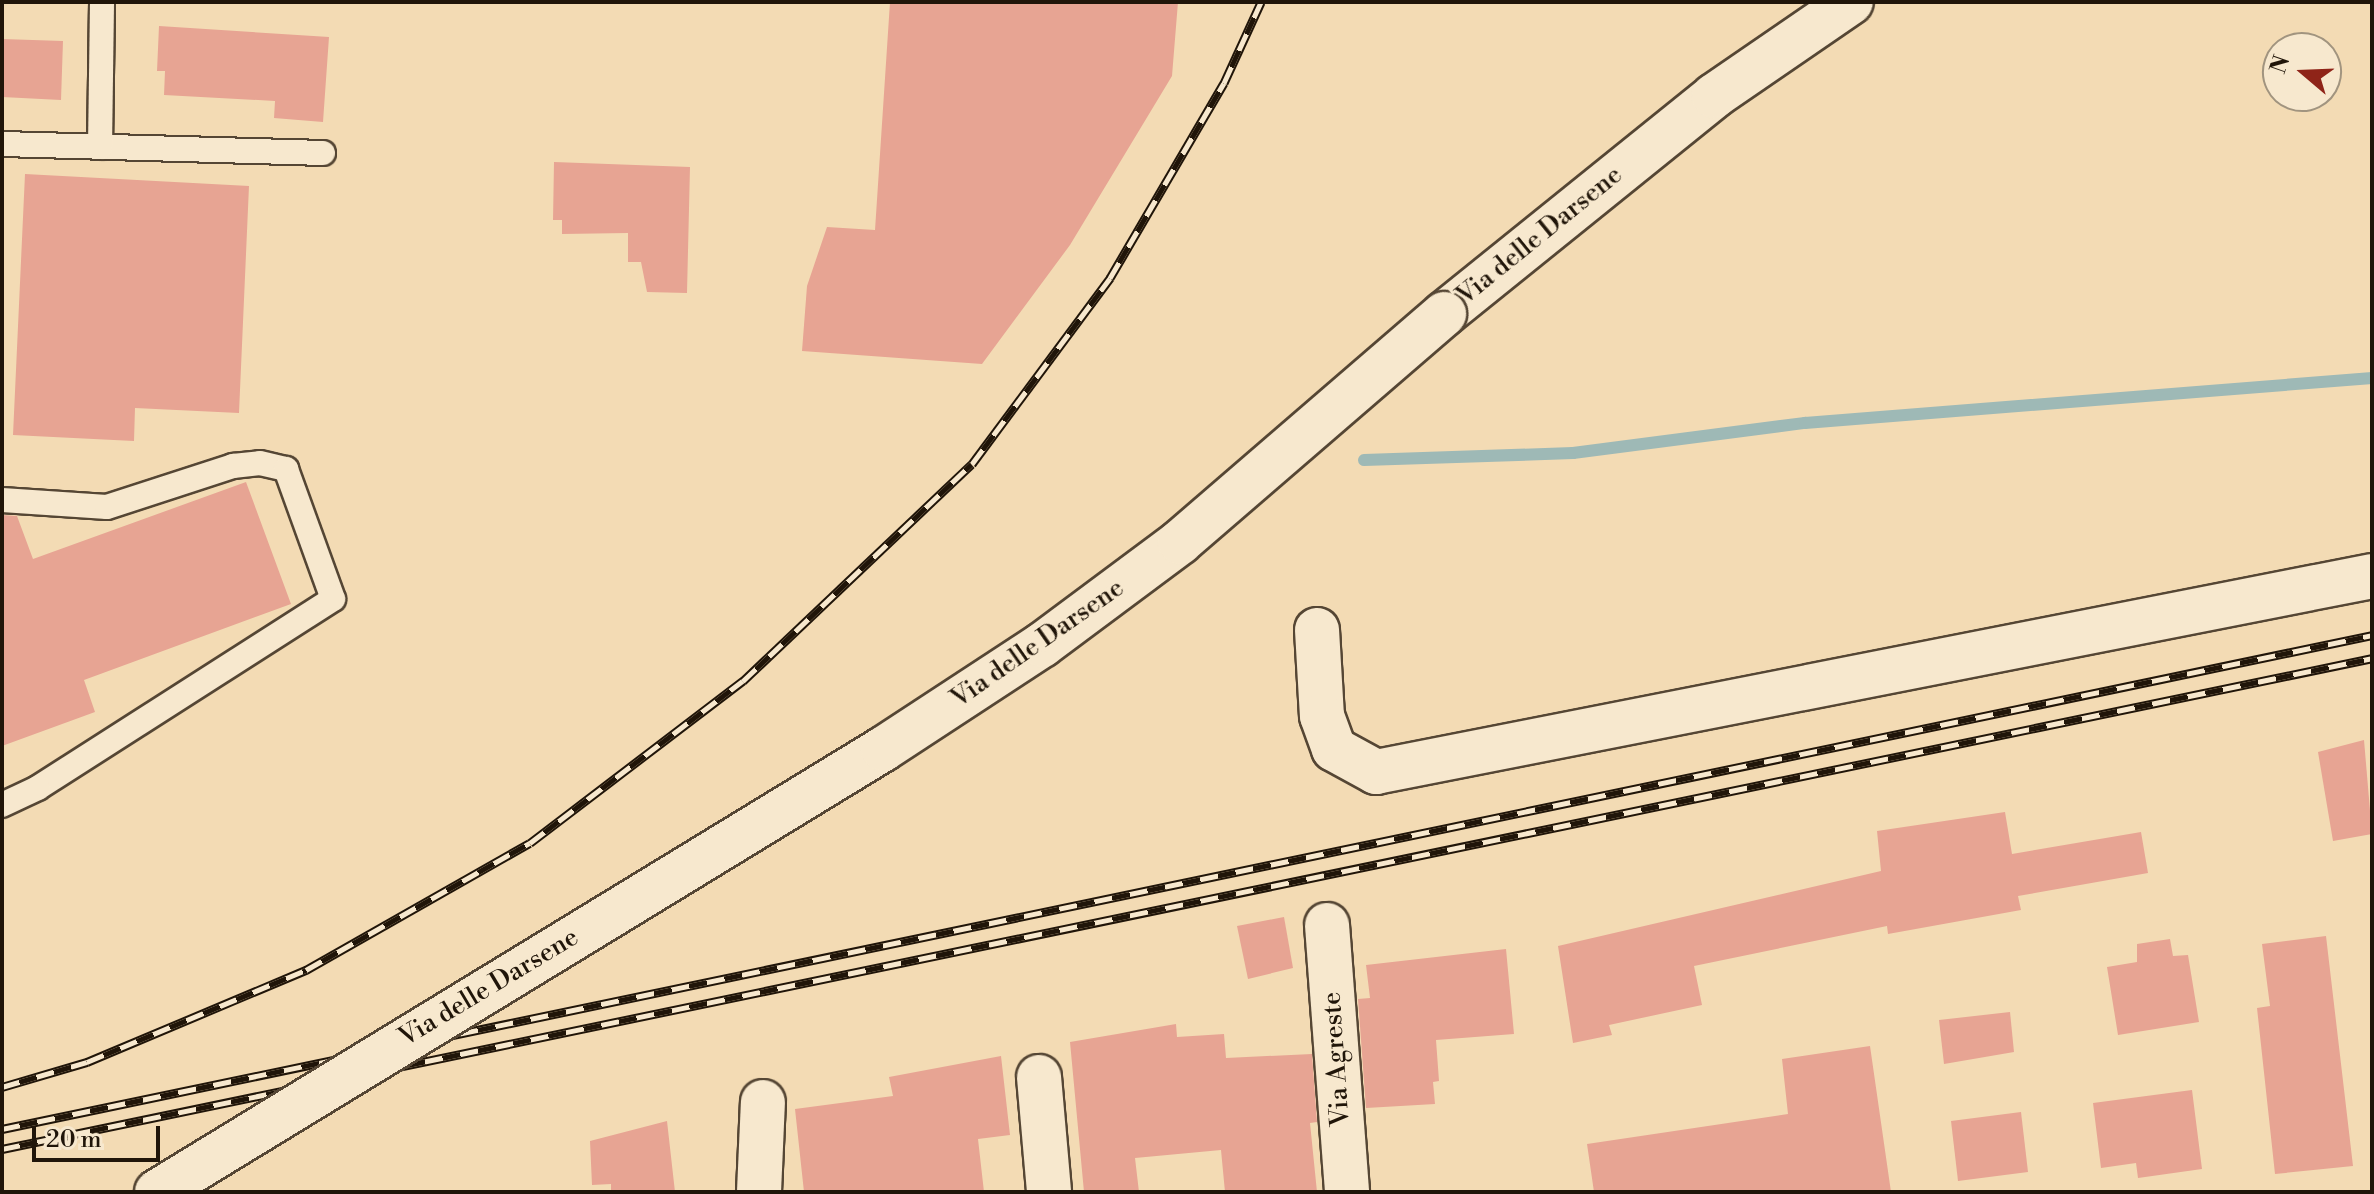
<!DOCTYPE html>
<html>
<head>
<meta charset="utf-8">
<style>
  body { margin:0 }
  #map { position:relative; width:2374px; height:1194px; overflow:hidden; background:#f3dbb4; font-family:"Libre Bodoni",serif }
  div>[style] { position:absolute }
  .stream>* { height:12px; margin:-6px; padding:0 6px; transform-origin:6px; border-radius:6px; background:#9eb9b6 }
  .building>* { inset:0; background:#e7a493 }
  .roads { filter:drop-shadow(2px 0 #554634) drop-shadow(-2px 0 #554634) drop-shadow(0 2px #554634) drop-shadow(0 -2px #554634) }
  .service>* { height:24px; margin:-12px; padding:0 12px; transform-origin:12px; border-radius:12px; background:#f7e8ce }
  .minor>* { height:44px; margin:-22px; padding:0 22px; transform-origin:22px; border-radius:22px; background:#f7e8ce }
  .tertiary>* { height:44px; margin:-22px; padding:0 22px; transform-origin:22px; border-radius:22px; background:#f7e8ce }
  .rail>* { height:9px; margin-top:-4.5px; transform-origin:0; background:repeating-linear-gradient(90deg,#f7e8ce 0 18px,#201509 0 36px); box-sizing:border-box; border-block:2px solid #201509 }
  .bridges { filter:drop-shadow(2px 0 #554634) drop-shadow(-2px 0 #554634) drop-shadow(0 2px #554634) drop-shadow(0 -2px #554634) }
  .tertiary-bridge>* { height:44px; margin:-22px; padding:0 22px; transform-origin:22px; border-radius:22px; background:#f7e8ce }
  span { translate:-50% -50%; white-space:nowrap; text-align:center; line-height:1.15; -webkit-text-stroke:6px #f7e8ce; paint-order:stroke }
  .street-label { font-size:26px; color:#201509 }
  .frame { position:absolute; inset:0; border:4px solid #201509; pointer-events:none }
  .north { position:absolute; left:2262px; top:32px; width:80px; height:80px; box-sizing:border-box; background:#f7e8ce; border:2px solid #a1947f; border-radius:50%; rotate:289deg; font-size:22px; font-weight:700; line-height:32px; text-align:center; color:#201509 }
  .north::after { content:''; display:block; margin:auto; width:28px; height:36px; background:#8f2418; clip-path:polygon(50% 0,100% 100%,50% 72%,0 100%) }
  .scale { position:absolute; left:32px; top:1126px; width:128px; height:36px; box-sizing:border-box; border:4px solid #201509; border-top:0; padding-left:10px; font-size:24px; line-height:28px; white-space:nowrap; color:#201509; -webkit-text-stroke:6px #f7e8ce; paint-order:stroke }
</style>
</head>
<body>
<div id="map">
  <div class="stream">
    <div style="left:1364px;top:460px;width:209px;rotate:-1.9deg"></div>
    <div style="left:1573px;top:453px;width:234px;rotate:-7.4deg"></div>
    <div style="left:1805px;top:423px;width:569px;rotate:-4.54deg"></div>
  </div>
  <div class="building">
    <div style="clip-path:polygon(890px 2px,1178px 2px,1172px 76px,1070px 245px,982px 364px,802px 351px,807px 286px,827px 227px,875px 230px)"></div>
    <div style="clip-path:polygon(159px 26px,329px 37px,323px 122px,274px 118px,275px 101px,164px 95px,165px 71px,157px 71px)"></div>
    <div style="clip-path:polygon(2px 39px,63px 41px,61px 100px,2px 97px)"></div>
    <div style="clip-path:polygon(554px 162px,690px 167px,687px 293px,647px 292px,641px 262px,628px 262px,628px 233px,562px 234px,562px 220px,553px 220px)"></div>
    <div style="clip-path:polygon(25px 174px,249px 186px,239px 413px,135px 408px,134px 441px,13px 435px)"></div>
    <div style="clip-path:polygon(246px 482px,291px 604px,84px 680px,95px 712px,2px 746px,2px 515px,17px 516px,33px 559px)"></div>
    <div style="clip-path:polygon(2364px 740px,2372px 834px,2333px 841px,2318px 752px)"></div>
    <div style="clip-path:polygon(2005px 812px,2012px 854px,2141px 832px,2148px 873px,2018px 896px,2021px 910px,1888px 934px,1887px 926px,1694px 966px,1702px 1005px,1609px 1025px,1612px 1035px,1573px 1043px,1558px 946px,1881px 871px,1877px 831px)"></div>
    <div style="clip-path:polygon(1284px 917px,1293px 968px,1248px 979px,1237px 926px)"></div>
    <div style="clip-path:polygon(2326px 936px,2353px 1166px,2275px 1174px,2257px 1008px,2270px 1006px,2262px 944px)"></div>
    <div style="clip-path:polygon(2170px 939px,2173px 956px,2188px 955px,2199px 1022px,2118px 1035px,2107px 967px,2137px 962px,2137px 944px)"></div>
    <div style="clip-path:polygon(1506px 949px,1514px 1034px,1436px 1040px,1439px 1081px,1433px 1082px,1435px 1104px,1366px 1108px,1358px 999px,1370px 998px,1366px 965px)"></div>
    <div style="clip-path:polygon(2010px 1012px,2014px 1052px,1944px 1064px,1939px 1020px)"></div>
    <div style="clip-path:polygon(1176px 1024px,1177px 1037px,1224px 1034px,1226px 1058px,1312px 1054px,1317px 1122px,1310px 1123px,1317px 1192px,1225px 1192px,1221px 1150px,1135px 1158px,1139px 1192px,1084px 1192px,1070px 1042px)"></div>
    <div style="clip-path:polygon(1870px 1046px,1891px 1192px,1594px 1192px,1587px 1144px,1788px 1114px,1782px 1059px)"></div>
    <div style="clip-path:polygon(1001px 1056px,1010px 1135px,978px 1139px,984px 1192px,804px 1192px,795px 1109px,893px 1096px,889px 1077px)"></div>
    <div style="clip-path:polygon(2192px 1090px,2202px 1169px,2138px 1178px,2136px 1163px,2101px 1168px,2093px 1103px)"></div>
    <div style="clip-path:polygon(2021px 1112px,2028px 1172px,1958px 1181px,1951px 1121px)"></div>
    <div style="clip-path:polygon(667px 1121px,675px 1192px,611px 1192px,611px 1184px,592px 1185px,590px 1141px)"></div>
  </div>
  <div class="roads">
    <div class="service">
      <div style="left:2px;top:144px;width:321px;rotate:1.6deg"></div>
      <div style="left:100px;top:147px;width:145px;rotate:-89.2deg"></div>
      <div style="left:2px;top:500px;width:105px;rotate:3.8deg"></div>
      <div style="left:107px;top:507px;width:133px;rotate:-18deg"></div>
      <div style="left:233px;top:466px;width:27px;rotate:-6deg"></div>
      <div style="left:260px;top:463px;width:27px;rotate:13deg"></div>
      <div style="left:286px;top:469px;width:138px;rotate:70.1deg"></div>
      <div style="left:333px;top:599px;width:350px;rotate:147.4deg"></div>
      <div style="left:38px;top:788px;width:40px;rotate:155deg"></div>
    </div>
    <div class="minor">
      <div style="left:1317px;top:630px;width:86px;rotate:86.7deg"></div>
      <div style="left:1322px;top:716px;width:35px;rotate:70deg"></div>
      <div style="left:1334px;top:749px;width:48px;rotate:28.7deg"></div>
      <div style="left:1376px;top:772px;width:1015px;rotate:-11.13deg"></div>
      <div style="left:1327px;top:925px;width:268px;rotate:85.7deg"></div>
      <div style="left:1039px;top:1077px;width:115px;rotate:85deg"></div>
      <div style="left:759px;top:1192px;width:90px;rotate:-87.5deg"></div>
    </div>
    <div class="tertiary">
      <div style="left:1444px;top:314px;width:347px;rotate:-38.9deg"></div>
      <div style="left:1714px;top:96px;width:166px;rotate:-34.5deg"></div>
    </div>
  </div>
  <div class="rail">
    <div style="left:2px;top:1087px;width:89px;rotate:-16.4deg"></div>
    <div style="left:87px;top:1062px;width:238px;rotate:-22.8deg"></div>
    <div style="left:306px;top:970px;width:257px;rotate:-29.6deg"></div>
    <div style="left:530px;top:843px;width:268px;rotate:-37.3deg"></div>
    <div style="left:743px;top:681px;width:315px;rotate:-43.5deg"></div>
    <div style="left:972px;top:464px;width:232px;rotate:-53.4deg"></div>
    <div style="left:1110px;top:278px;width:226px;rotate:-59.7deg"></div>
    <div style="left:1224px;top:83px;width:89px;rotate:-65.4deg"></div>
    <div style="left:2px;top:1129px;width:2421px;rotate:-11.77deg"></div>
    <div style="left:2px;top:1149px;width:2420px;rotate:-11.7deg"></div>
  </div>
  <div class="bridges">
    <div class="tertiary-bridge">
      <div style="left:157px;top:1192px;width:850px;rotate:-31.39deg"></div>
      <div style="left:883px;top:749px;width:190px;rotate:-33.2deg"></div>
      <div style="left:1042px;top:645px;width:172px;rotate:-36.7deg"></div>
      <div style="left:1180px;top:542px;width:349px;rotate:-40.8deg"></div>
    </div>
  </div>
  <div class="street-label">
    <span style="left:1540px;top:236px;rotate:-39deg">Via delle Darsene</span>
    <span style="left:1038px;top:644px;rotate:-35deg">Via delle Darsene</span>
    <span style="left:489px;top:988px;rotate:-31deg">Via delle Darsene</span>
    <span style="left:1337px;top:1059px;rotate:-94deg">Via Agreste</span>
  </div>
  <div class="frame"></div>
  <div class="north">N</div>
  <div class="scale">20 m</div>
</div>
</body>
</html>
